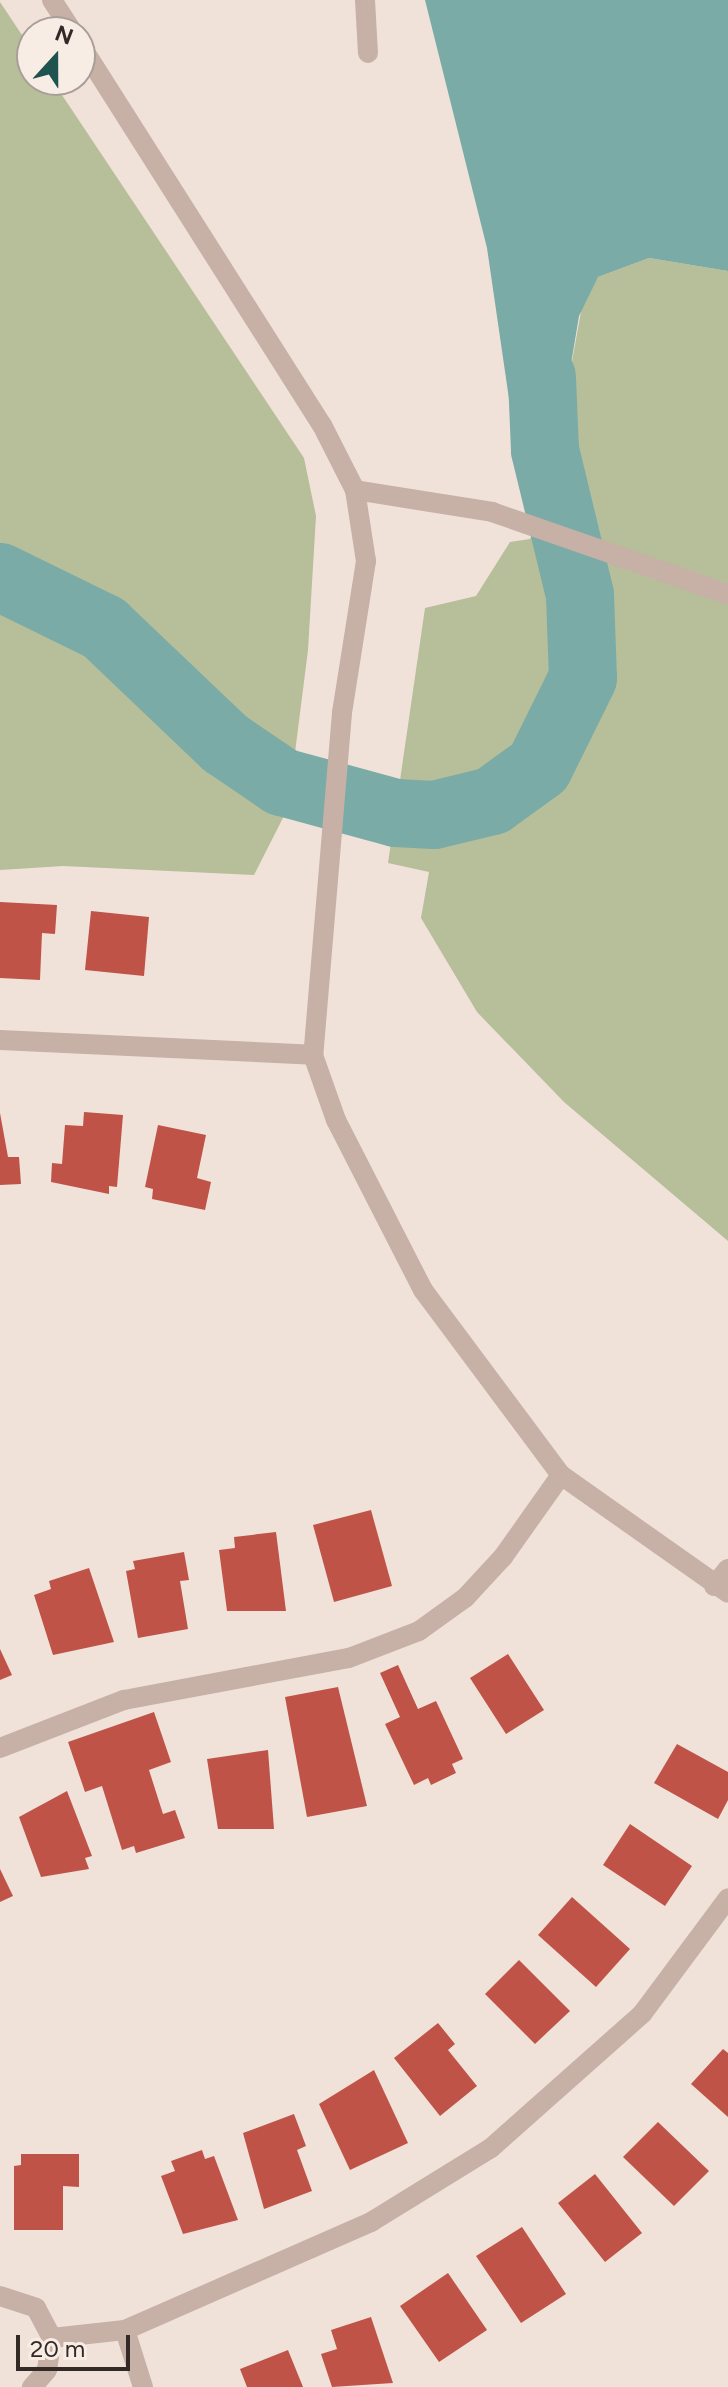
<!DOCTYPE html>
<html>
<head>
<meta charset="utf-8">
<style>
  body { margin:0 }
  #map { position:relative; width:728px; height:2387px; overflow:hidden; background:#f0e2d9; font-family:Figtree,sans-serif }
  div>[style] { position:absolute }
  .green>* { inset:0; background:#b7be9a }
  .water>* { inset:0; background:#7aaba6 }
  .river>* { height:68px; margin:-34px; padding:0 34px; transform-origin:34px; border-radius:34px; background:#7aaba6 }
  .building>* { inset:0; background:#c05347 }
  .minor>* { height:20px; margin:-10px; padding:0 10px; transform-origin:10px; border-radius:10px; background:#c7b0a6 }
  span { translate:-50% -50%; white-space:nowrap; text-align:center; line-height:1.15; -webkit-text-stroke:8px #f8ede5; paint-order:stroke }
  .north { position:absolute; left:16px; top:16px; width:80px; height:80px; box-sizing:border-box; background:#f8ede5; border:2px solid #a99f99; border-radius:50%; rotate:21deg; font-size:22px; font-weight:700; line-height:32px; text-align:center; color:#332927 }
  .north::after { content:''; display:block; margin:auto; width:28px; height:36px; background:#1e534f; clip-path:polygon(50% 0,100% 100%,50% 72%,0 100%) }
  .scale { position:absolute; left:16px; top:2335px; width:114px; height:36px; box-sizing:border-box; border:4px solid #332927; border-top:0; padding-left:10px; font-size:24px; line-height:28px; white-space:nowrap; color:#332927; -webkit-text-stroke:6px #f8ede5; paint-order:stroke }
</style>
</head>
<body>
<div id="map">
  <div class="green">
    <div style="clip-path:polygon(0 2px,32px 50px,32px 80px,52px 80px,304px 458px,316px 516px,308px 650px,288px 808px,254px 875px,63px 866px,0 870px)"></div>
    <div style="clip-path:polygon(649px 258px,728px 271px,728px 1241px,564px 1102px,477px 1012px,421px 918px,429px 872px,388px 863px,425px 608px,476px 596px,510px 542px,530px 539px,570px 455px,565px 400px,584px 295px,598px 277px)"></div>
  </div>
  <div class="water">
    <div style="clip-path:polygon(425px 0,728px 0,728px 271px,649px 258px,598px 277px,579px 316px,565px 400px,570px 455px,563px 468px,533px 466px,515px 440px,487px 248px)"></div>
  </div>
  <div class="river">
    <div style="left:0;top:577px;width:116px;rotate:26.1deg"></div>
    <div style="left:104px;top:628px;width:168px;rotate:43.6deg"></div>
    <div style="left:226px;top:744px;width:68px;rotate:34.2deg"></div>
    <div style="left:282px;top:782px;width:118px;rotate:15.2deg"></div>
    <div style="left:396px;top:813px;width:38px;rotate:3deg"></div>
    <div style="left:434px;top:815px;width:60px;rotate:-13.6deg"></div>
    <div style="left:492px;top:801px;width:58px;rotate:-35.9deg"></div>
    <div style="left:539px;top:767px;width:99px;rotate:-63.7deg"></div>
    <div style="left:583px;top:678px;width:83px;rotate:-92.1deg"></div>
    <div style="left:580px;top:595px;width:149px;rotate:-103.6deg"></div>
    <div style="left:545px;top:450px;width:73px;rotate:-92.4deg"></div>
  </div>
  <div class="building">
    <div style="clip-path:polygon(0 902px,57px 905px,55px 934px,42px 933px,40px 980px,0 978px)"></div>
    <div style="clip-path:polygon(91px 911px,149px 917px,144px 976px,85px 970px)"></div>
    <div style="clip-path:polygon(84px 1112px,123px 1115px,117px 1187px,109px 1186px,109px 1194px,51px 1182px,52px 1163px,62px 1164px,65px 1125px,83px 1126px)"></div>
    <div style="clip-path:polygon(0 1113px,8px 1157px,19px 1157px,21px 1184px,0 1185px)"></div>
    <div style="clip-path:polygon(158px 1125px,206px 1135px,197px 1178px,211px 1182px,205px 1210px,152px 1199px,153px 1189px,145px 1187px)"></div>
    <div style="clip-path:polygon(371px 1510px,392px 1586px,334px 1602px,313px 1525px)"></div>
    <div style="clip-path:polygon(276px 1532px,286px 1611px,227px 1611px,219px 1550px,235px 1548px,234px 1537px)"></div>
    <div style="clip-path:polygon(184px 1552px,189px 1580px,180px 1581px,188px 1629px,138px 1638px,126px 1571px,135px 1569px,133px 1561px)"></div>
    <div style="clip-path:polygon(89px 1568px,114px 1642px,53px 1655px,34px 1595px,51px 1589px,49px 1581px)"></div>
    <div style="clip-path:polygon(0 1649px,12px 1675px,0 1680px)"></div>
    <div style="clip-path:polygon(508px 1654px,544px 1710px,506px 1734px,470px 1678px)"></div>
    <div style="clip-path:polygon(398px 1665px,418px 1709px,436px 1701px,463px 1759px,452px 1764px,456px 1773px,431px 1785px,428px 1778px,414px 1785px,385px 1724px,400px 1717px,380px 1673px)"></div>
    <div style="clip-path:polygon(338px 1687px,367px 1806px,307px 1817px,285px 1697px)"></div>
    <div style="clip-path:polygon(154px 1712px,171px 1762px,149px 1770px,163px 1814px,175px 1810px,185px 1838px,136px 1853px,134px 1846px,122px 1850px,102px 1786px,85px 1792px,68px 1742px)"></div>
    <div style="clip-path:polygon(677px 1744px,728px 1772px,728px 1800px,718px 1819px,654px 1783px)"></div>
    <div style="clip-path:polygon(268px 1750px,274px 1829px,218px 1829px,207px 1759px)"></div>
    <div style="clip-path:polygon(67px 1791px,92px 1856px,85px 1858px,89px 1869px,41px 1877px,19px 1817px)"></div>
    <div style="clip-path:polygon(630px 1824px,692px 1866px,665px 1906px,603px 1865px)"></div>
    <div style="clip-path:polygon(0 1869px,13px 1896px,0 1902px)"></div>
    <div style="clip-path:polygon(572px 1897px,630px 1949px,596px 1987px,538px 1935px)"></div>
    <div style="clip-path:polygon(519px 1960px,570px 2011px,535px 2044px,485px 1994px)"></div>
    <div style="clip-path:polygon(438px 2023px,455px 2044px,448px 2050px,477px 2086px,440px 2116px,394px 2058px)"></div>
    <div style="clip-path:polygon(723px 2049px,728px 2053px,728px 2117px,691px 2084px)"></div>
    <div style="clip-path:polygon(374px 2070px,408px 2143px,350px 2170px,319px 2104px)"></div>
    <div style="clip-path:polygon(294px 2114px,306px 2146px,297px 2150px,312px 2191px,264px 2209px,243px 2133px)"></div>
    <div style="clip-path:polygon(658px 2122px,709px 2171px,674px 2206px,623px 2157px)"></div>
    <div style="clip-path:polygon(202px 2150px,205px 2159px,214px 2156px,238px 2220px,183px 2234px,161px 2176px,175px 2171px,171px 2161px)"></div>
    <div style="clip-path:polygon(21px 2154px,79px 2154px,79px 2187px,63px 2186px,63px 2230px,14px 2230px,14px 2166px,21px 2165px)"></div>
    <div style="clip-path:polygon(595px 2174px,642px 2233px,605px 2262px,558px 2203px)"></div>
    <div style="clip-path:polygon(522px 2227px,566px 2294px,521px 2323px,476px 2256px)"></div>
    <div style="clip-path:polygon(448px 2273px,487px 2330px,439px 2362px,400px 2306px)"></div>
    <div style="clip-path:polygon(371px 2317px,393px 2383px,332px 2387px,321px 2354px,337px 2349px,331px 2330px)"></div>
    <div style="clip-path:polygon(288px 2350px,303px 2387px,247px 2387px,240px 2369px)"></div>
  </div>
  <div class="minor">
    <div style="left:52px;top:0;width:38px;rotate:57deg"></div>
    <div style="left:365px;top:0;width:53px;rotate:86.8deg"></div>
    <div style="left:80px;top:44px;width:451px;rotate:57.6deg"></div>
    <div style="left:322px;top:425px;width:73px;rotate:63.1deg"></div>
    <div style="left:355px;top:490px;width:72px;rotate:81.2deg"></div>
    <div style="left:366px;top:561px;width:154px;rotate:99deg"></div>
    <div style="left:342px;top:713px;width:343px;rotate:94.8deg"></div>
    <div style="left:313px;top:1055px;width:69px;rotate:70.5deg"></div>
    <div style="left:336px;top:1120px;width:191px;rotate:62.9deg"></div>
    <div style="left:423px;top:1290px;width:231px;rotate:53.3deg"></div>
    <div style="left:561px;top:1475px;width:204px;rotate:35.2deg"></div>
    <div style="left:355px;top:490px;width:139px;rotate:9.1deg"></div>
    <div style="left:492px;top:512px;width:250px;rotate:19.2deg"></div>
    <div style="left:0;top:1040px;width:313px;rotate:2.7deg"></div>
    <div style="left:714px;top:1586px;width:22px;rotate:-51deg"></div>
    <div style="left:0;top:1748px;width:133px;rotate:-21.2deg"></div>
    <div style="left:124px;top:1700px;width:229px;rotate:-10.6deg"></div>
    <div style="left:349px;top:1658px;width:75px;rotate:-21.1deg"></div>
    <div style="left:419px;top:1631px;width:57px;rotate:-35.7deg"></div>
    <div style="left:465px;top:1598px;width:56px;rotate:-47.2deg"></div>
    <div style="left:503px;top:1557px;width:100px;rotate:-54.7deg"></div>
    <div style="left:0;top:2296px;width:38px;rotate:18deg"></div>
    <div style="left:36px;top:2308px;width:34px;rotate:62deg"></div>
    <div style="left:52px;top:2338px;width:32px;rotate:99deg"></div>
    <div style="left:47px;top:2370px;width:23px;rotate:131deg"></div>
    <div style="left:125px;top:2330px;width:60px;rotate:72.5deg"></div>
    <div style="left:52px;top:2338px;width:73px;rotate:-6.3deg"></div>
    <div style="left:125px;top:2330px;width:269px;rotate:-23.7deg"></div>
    <div style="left:371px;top:2222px;width:141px;rotate:-31.7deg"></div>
    <div style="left:491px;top:2148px;width:202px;rotate:-41.6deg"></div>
    <div style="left:642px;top:2014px;width:144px;rotate:-53.4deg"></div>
  </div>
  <div class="north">N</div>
  <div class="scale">20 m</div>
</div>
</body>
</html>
